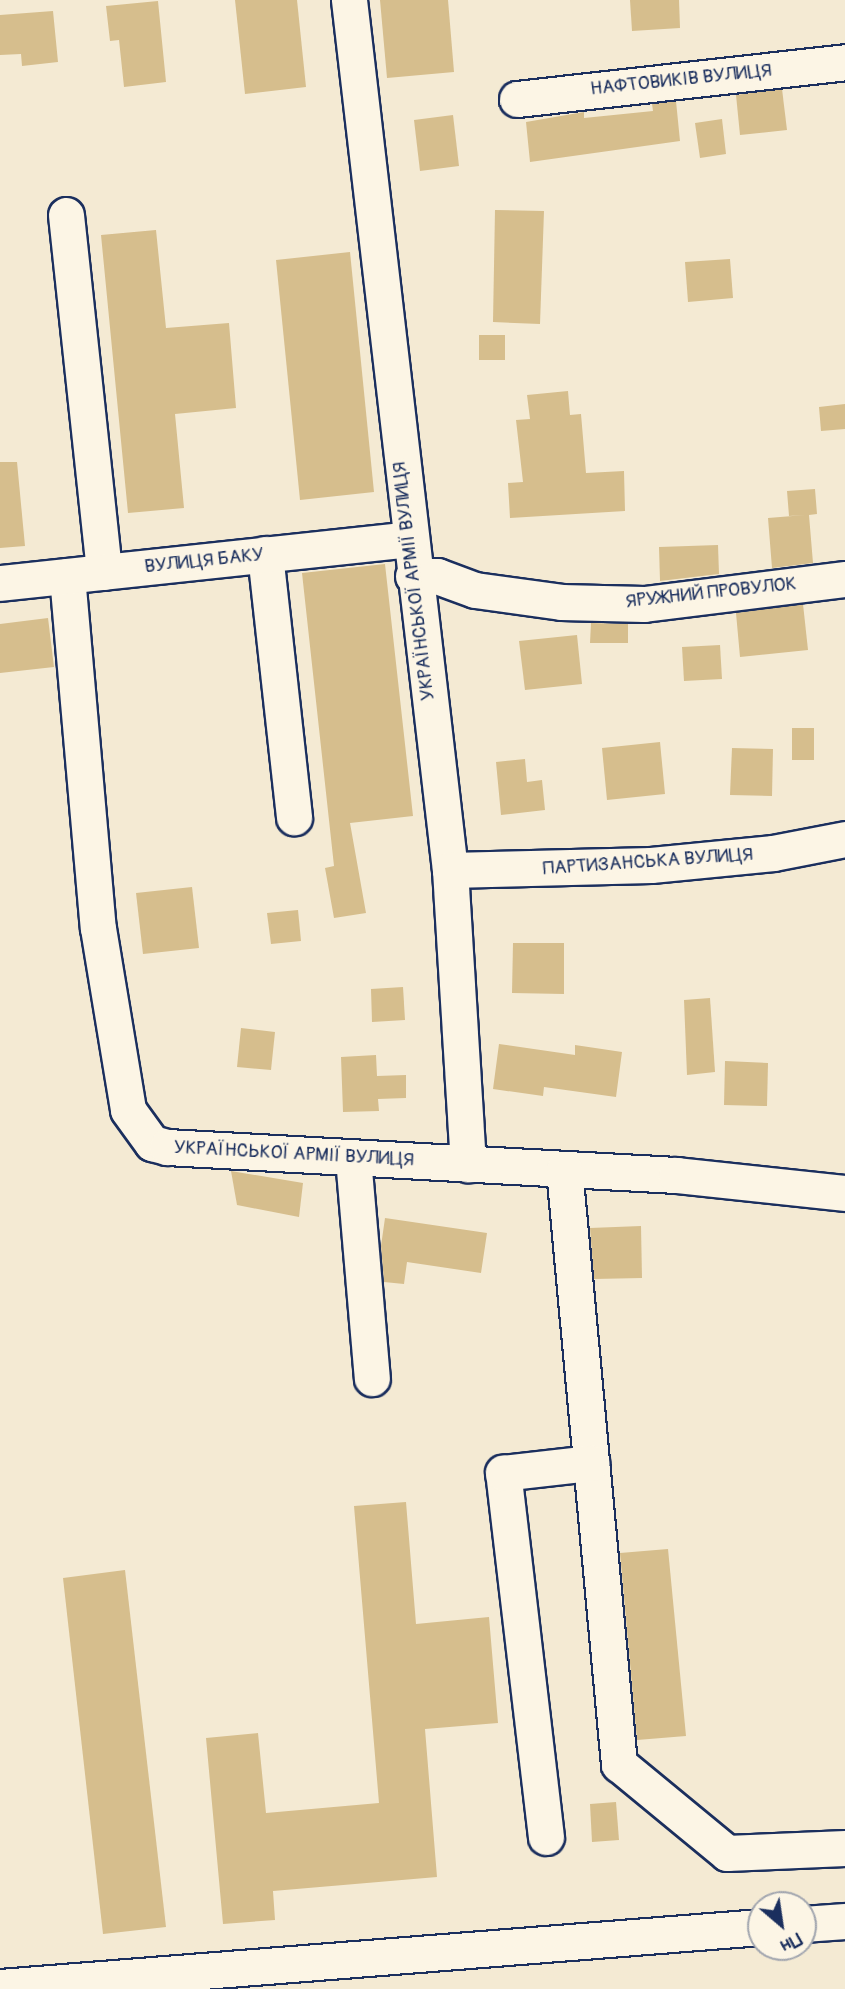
<!DOCTYPE html>
<html>
<head>
<meta charset="utf-8">
<style>
  body { margin:0 }
  #map { position:relative; width:845px; height:1989px; overflow:hidden; background:#f4ead3; font-family:Pangolin,sans-serif }
  div>[style] { position:absolute }
  .building>* { inset:0; background:#d6be8d }
  .roads { filter:drop-shadow(2px 0 #1b2f5e) drop-shadow(-2px 0 #1b2f5e) drop-shadow(0 2px #1b2f5e) drop-shadow(0 -2px #1b2f5e) }
  .minor>* { height:35px; margin:-17.5px; padding:0 17.5px; transform-origin:17.5px; border-radius:17.5px; background:#fcf5e5 }
  span { translate:-50% -50%; white-space:nowrap; text-align:center; line-height:1.15; -webkit-text-stroke:5px #fcf5e5; paint-order:stroke }
  .street-label { font-size:19px; color:#1b2f5e }
  .north { position:absolute; left:747px; top:1891px; width:70px; height:70px; box-sizing:border-box; background:#fcf5e5; border:2px solid #a2a6af; border-radius:50%; rotate:151deg; font-size:19px; font-weight:700; line-height:28px; text-align:center; color:#1b2f5e }
  .north::after { content:''; display:block; margin:auto; width:24px; height:32px; background:#1b2f5e; clip-path:polygon(50% 0,100% 100%,50% 72%,0 100%) }
</style>
</head>
<body>
<div id="map">
  <div class="building">
    <div style="clip-path:polygon(235px 0,297px 0,306px 87px,245px 94px)"></div>
    <div style="clip-path:polygon(380px 0,448px 0,454px 72px,387px 78px)"></div>
    <div style="clip-path:polygon(630px 0,679px 0,680px 28px,632px 31px)"></div>
    <div style="clip-path:polygon(158px 1px,166px 82px,124px 87px,119px 40px,110px 41px,106px 6px)"></div>
    <div style="clip-path:polygon(53px 11px,58px 62px,22px 66px,21px 54px,0 55px,0 15px)"></div>
    <div style="clip-path:polygon(782px 89px,787px 130px,740px 135px,736px 95px)"></div>
    <div style="clip-path:polygon(676px 101px,680px 141px,530px 162px,526px 122px,584px 112px,584px 118px,653px 111px,652px 104px)"></div>
    <div style="clip-path:polygon(453px 115px,459px 166px,420px 171px,414px 120px)"></div>
    <div style="clip-path:polygon(722px 119px,726px 154px,700px 158px,695px 123px)"></div>
    <div style="clip-path:polygon(495px 210px,544px 211px,540px 324px,493px 322px)"></div>
    <div style="clip-path:polygon(156px 230px,166px 328px,229px 323px,236px 408px,175px 414px,184px 508px,128px 513px,101px 235px)"></div>
    <div style="clip-path:polygon(350px 252px,374px 492px,300px 500px,276px 260px)"></div>
    <div style="clip-path:polygon(730px 259px,733px 298px,688px 302px,685px 262px)"></div>
    <div style="clip-path:polygon(479px 335px,505px 335px,505px 360px,479px 360px)"></div>
    <div style="clip-path:polygon(568px 391px,570px 415px,581px 414px,586px 473px,624px 471px,625px 511px,510px 518px,508px 483px,523px 482px,516px 420px,530px 419px,527px 395px)"></div>
    <div style="clip-path:polygon(845px 404px,845px 429px,821px 431px,819px 407px)"></div>
    <div style="clip-path:polygon(0 462px,17px 462px,25px 546px,0 548px)"></div>
    <div style="clip-path:polygon(815px 489px,817px 514px,809px 515px,813px 563px,772px 568px,768px 518px,805px 515px,789px 516px,787px 491px)"></div>
    <div style="clip-path:polygon(718px 545px,719px 574px,660px 581px,659px 547px)"></div>
    <div style="clip-path:polygon(385px 564px,413px 816px,350px 823px,366px 913px,334px 918px,325px 868px,334px 866px,302px 573px)"></div>
    <div style="clip-path:polygon(803px 604px,808px 650px,740px 657px,736px 613px)"></div>
    <div style="clip-path:polygon(48px 618px,54px 667px,0 673px,0 624px)"></div>
    <div style="clip-path:polygon(591px 623px,628px 624px,628px 643px,590px 643px)"></div>
    <div style="clip-path:polygon(577px 635px,582px 684px,525px 690px,519px 641px)"></div>
    <div style="clip-path:polygon(720px 645px,722px 679px,684px 681px,682px 647px)"></div>
    <div style="clip-path:polygon(792px 728px,814px 728px,814px 760px,792px 760px)"></div>
    <div style="clip-path:polygon(660px 742px,665px 794px,607px 800px,602px 748px)"></div>
    <div style="clip-path:polygon(732px 748px,773px 749px,772px 796px,730px 795px)"></div>
    <div style="clip-path:polygon(525px 759px,527px 782px,542px 780px,545px 810px,501px 815px,496px 762px)"></div>
    <div style="clip-path:polygon(192px 887px,199px 948px,143px 954px,136px 893px)"></div>
    <div style="clip-path:polygon(298px 910px,301px 941px,271px 944px,267px 913px)"></div>
    <div style="clip-path:polygon(513px 943px,564px 943px,564px 994px,512px 993px)"></div>
    <div style="clip-path:polygon(403px 987px,405px 1020px,372px 1022px,371px 989px)"></div>
    <div style="clip-path:polygon(710px 998px,715px 1072px,687px 1075px,684px 1000px)"></div>
    <div style="clip-path:polygon(241px 1028px,275px 1032px,271px 1070px,237px 1067px)"></div>
    <div style="clip-path:polygon(499px 1044px,575px 1055px,575px 1045px,622px 1052px,616px 1097px,544px 1087px,543px 1096px,493px 1089px)"></div>
    <div style="clip-path:polygon(376px 1055px,377px 1076px,406px 1075px,406px 1098px,378px 1099px,379px 1111px,343px 1112px,341px 1057px)"></div>
    <div style="clip-path:polygon(725px 1061px,768px 1063px,767px 1106px,724px 1105px)"></div>
    <div style="clip-path:polygon(231px 1171px,303px 1183px,299px 1217px,237px 1205px)"></div>
    <div style="clip-path:polygon(385px 1218px,487px 1233px,481px 1273px,407px 1262px,404px 1284px,384px 1282px,381px 1246px)"></div>
    <div style="clip-path:polygon(641px 1226px,642px 1278px,594px 1279px,590px 1228px)"></div>
    <div style="clip-path:polygon(406px 1502px,416px 1624px,489px 1617px,498px 1723px,425px 1729px,437px 1877px,273px 1891px,275px 1920px,223px 1924px,206px 1738px,258px 1733px,266px 1813px,379px 1803px,354px 1506px)"></div>
    <div style="clip-path:polygon(668px 1549px,686px 1736px,637px 1740px,620px 1553px)"></div>
    <div style="clip-path:polygon(125px 1570px,166px 1927px,103px 1934px,63px 1578px)"></div>
    <div style="clip-path:polygon(616px 1802px,619px 1840px,592px 1842px,590px 1804px)"></div>
  </div>
  <div class="roads">
    <div class="minor">
      <div style="left:349px;top:0;width:876px;rotate:83.38deg"></div>
      <div style="left:450px;top:870px;width:295px;rotate:86.5deg"></div>
      <div style="left:517px;top:99px;width:330px;rotate:-6.4deg"></div>
      <div style="left:66px;top:215px;width:359px;rotate:83.9deg"></div>
      <div style="left:265px;top:554px;width:265px;rotate:83.7deg"></div>
      <div style="left:67px;top:576px;width:353px;rotate:85deg"></div>
      <div style="left:98px;top:928px;width:184px;rotate:80.6deg"></div>
      <div style="left:128px;top:1110px;width:41px;rotate:54deg"></div>
      <div style="left:152px;top:1143px;width:16px;rotate:15deg"></div>
      <div style="left:167px;top:1147px;width:510px;rotate:3.15deg"></div>
      <div style="left:676px;top:1175px;width:170px;rotate:6.1deg"></div>
      <div style="left:413px;top:576px;width:24px"></div>
      <div style="left:437px;top:576px;width:40px;rotate:20.2deg"></div>
      <div style="left:475px;top:590px;width:87px;rotate:7.9deg"></div>
      <div style="left:561px;top:602px;width:83px;rotate:1.4deg"></div>
      <div style="left:644px;top:604px;width:203px;rotate:-7.1deg"></div>
      <div style="left:0;top:583px;width:411px;rotate:-6.1deg"></div>
      <div style="left:450px;top:870px;width:201px;rotate:-1.4deg"></div>
      <div style="left:651px;top:865px;width:123px;rotate:-5.6deg"></div>
      <div style="left:773px;top:853px;width:73px;rotate:-11deg"></div>
      <div style="left:353px;top:1158px;width:221px;rotate:85.1deg"></div>
      <div style="left:564px;top:1169px;width:598px;rotate:84.72deg"></div>
      <div style="left:619px;top:1764px;width:140px;rotate:39.5deg"></div>
      <div style="left:727px;top:1853px;width:118px;rotate:-2.4deg"></div>
      <div style="left:546px;top:1837px;width:367px;rotate:-96.7deg"></div>
      <div style="left:503px;top:1473px;width:89px;rotate:-6.5deg"></div>
      <div style="left:803px;top:1924px;width:42px;rotate:-4.1deg"></div>
      <div style="left:0;top:1987px;width:763px;rotate:-4.51deg"></div>
    </div>
  </div>
  <div class="street-label">
    <span style="left:681px;top:80px;rotate:-6deg">НАФТОВИКІВ ВУЛИЦЯ</span>
    <span style="left:204px;top:561px;rotate:-6deg">ВУЛИЦЯ БАКУ</span>
    <span style="left:414px;top:581px;rotate:-97deg">УКРАЇНСЬКОЇ АРМІЇ ВУЛИЦЯ</span>
    <span style="left:711px;top:593px;rotate:-6deg">ЯРУЖНИЙ ПРОВУЛОК</span>
    <span style="left:648px;top:862px;rotate:-4deg">ПАРТИЗАНСЬКА ВУЛИЦЯ</span>
    <span style="left:294px;top:1154px;rotate:3deg">УКРАЇНСЬКОЇ АРМІЇ ВУЛИЦЯ</span>
  </div>
  <div class="north">Пн</div>
</div>
</body>
</html>
